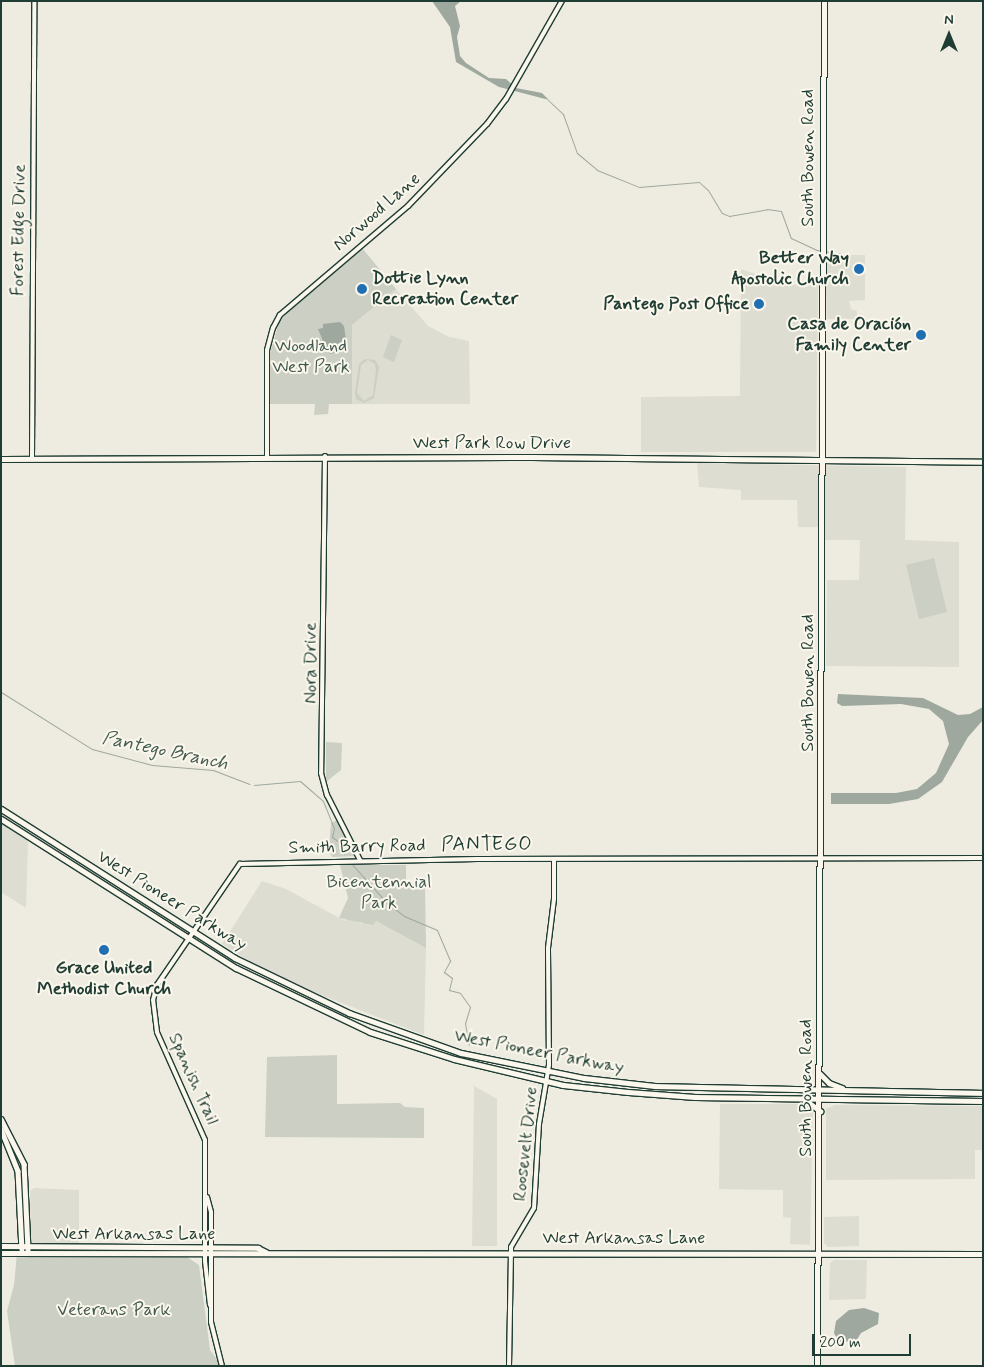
<!DOCTYPE html>
<html>
<head>
<meta charset="utf-8">
<style>
  body { margin:0 }
  #map { position:relative; width:984px; height:1367px; overflow:hidden; background:#eeece1; font-family:Mynerve,sans-serif }
  div>[style] { position:absolute }
  .built>* { inset:0; background:#ddddd2 }
  .green>* { inset:0; background:#cbcfc4 }
  .water>* { inset:0; background:#9fa89f }
  .stream>* { height:1px; margin:-0.5px; padding:0 0.5px; transform-origin:0.5px; border-radius:0.5px; background:#9fa89f }
  .roads { filter:drop-shadow(1px 0 #1f3d34) drop-shadow(-1px 0 #1f3d34) drop-shadow(0 1px #1f3d34) drop-shadow(0 -1px #1f3d34) }
  .tertiary>* { height:4px; margin:-2px; padding:0 2px; transform-origin:2px; border-radius:2px; background:#fbf7ec }
  .secondary>* { height:4.5px; margin:-2.25px; padding:0 2.25px; transform-origin:2.25px; border-radius:2.25px; background:#fbf7ec }
  .primary>* { height:5px; margin:-2.5px; padding:0 2.5px; transform-origin:2.5px; border-radius:2.5px; background:#fbf7ec }
  .dots>* { width:14px; height:14px; translate:-50% -50%; box-sizing:border-box; border:2px solid #fbf7ec; border-radius:50% }
  span { translate:-50% -50%; white-space:nowrap; text-align:center; line-height:1.15; -webkit-text-stroke:4px #fbf7ec; paint-order:stroke }
  .street-label { font-size:18px; color:#1f3d34 }
  .poi-label { font-size:18px; color:#1f3d34; font-weight:700 }
  .right { translate:-100% -50%; text-align:right }
  .left { translate:0 -50%; text-align:left }
  .park-label { font-size:18px; color:#415a51 }
  .water-label { font-size:19px; color:#455d54; font-style:italic }
  .quarter-label { font-size:20px; color:#1f3d34; letter-spacing:1px }
  .frame { position:absolute; inset:0; border:2px solid #1f3d34; pointer-events:none }
  .north { position:absolute; left:924px; top:10px; width:50px; height:50px; -webkit-text-stroke:4px #fbf7ec; paint-order:stroke; rotate:0deg; font-size:14px; font-weight:700; line-height:20px; text-align:center; color:#1f3d34 }
  .north::after { content:''; display:block; margin:auto; width:18px; height:22px; background:#1f3d34; clip-path:polygon(50% 0,100% 100%,50% 72%,0 100%) }
  .scale { position:absolute; left:812px; top:1334px; width:99px; height:22px; box-sizing:border-box; border:2px solid #1f3d34; border-top:0; padding-left:6px; font-size:15px; line-height:18px; white-space:nowrap; color:#1f3d34; -webkit-text-stroke:4px #fbf7ec; paint-order:stroke }
</style>
</head>
<body>
<div id="map">
  <div class="built">
    <div style="clip-path:polygon(825px 255px,865px 255px,865px 300px,849px 301px,851px 309px,857px 311px,857px 319px,827px 319px)"></div>
    <div style="clip-path:polygon(741px 269px,787px 285px,818px 285px,816px 452px,641px 452px,641px 397px,740px 396px)"></div>
    <div style="clip-path:polygon(396px 289px,428px 326px,449px 337px,469px 341px,470px 404px,352px 404px,352px 325px)"></div>
    <div style="clip-path:polygon(697px 463px,906px 467px,905px 540px,959px 542px,959px 667px,826px 666px,827px 580px,859px 580px,860px 540px,824px 540px,824px 527px,798px 527px,797px 500px,741px 500px,741px 490px,699px 487px)"></div>
    <div style="clip-path:polygon(1px 822px,28px 839px,26px 908px,1px 892px)"></div>
    <div style="clip-path:polygon(262px 881px,286px 889px,345px 921px,347px 917px,362px 924px,364px 921px,376px 921px,426px 948px,424px 1035px,275px 977px,222px 944px)"></div>
    <div style="clip-path:polygon(474px 1086px,497px 1099px,497px 1246px,472px 1246px)"></div>
    <div style="clip-path:polygon(720px 1104px,803px 1104px,813px 1109px,810px 1245px,790px 1244px,791px 1218px,783px 1217px,783px 1190px,719px 1189px)"></div>
    <div style="clip-path:polygon(835px 1105px,983px 1106px,983px 1150px,975px 1150px,975px 1179px,826px 1180px,826px 1109px)"></div>
    <div style="clip-path:polygon(34px 1188px,79px 1190px,79px 1243px,33px 1243px,31px 1240px,30px 1191px)"></div>
    <div style="clip-path:polygon(859px 1216px,859px 1246px,828px 1247px,824px 1243px,824px 1217px)"></div>
    <div style="clip-path:polygon(834px 1260px,867px 1260px,866px 1299px,829px 1300px,830px 1263px)"></div>
  </div>
  <div class="green">
    <div style="clip-path:polygon(362px 248px,396px 289px,352px 325px,352px 404px,329px 404px,328px 414px,314px 415px,315px 404px,269px 404px,270px 353px,279px 322px,306px 294px)"></div>
    <div style="clip-path:polygon(391px 335px,402px 340px,394px 362px,383px 357px)"></div>
    <div style="clip-path:polygon(evenodd,365px 359px,375px 360px,379px 367px,374px 398px,364px 403px,356px 399px,355px 393px,359px 364px,365px 359px,368px 360px,375px 364px,376px 370px,373px 395px,364px 401px,357px 393px,361px 365px,368px 360px)"></div>
    <div style="clip-path:polygon(934px 558px,947px 612px,919px 619px,906px 565px)"></div>
    <div style="clip-path:polygon(326px 742px,342px 743px,341px 770px,326px 782px)"></div>
    <div style="clip-path:polygon(339px 819px,355px 852px,355px 856px,332px 857px,329px 849px,331px 823px)"></div>
    <div style="clip-path:polygon(340px 865px,406px 865px,406px 885px,425px 885px,426px 948px,376px 921px,373px 925px,339px 918px,348px 898px)"></div>
    <div style="clip-path:polygon(337px 1055px,337px 1104px,400px 1103px,405px 1107px,424px 1108px,424px 1138px,265px 1137px,267px 1057px)"></div>
    <div style="clip-path:polygon(17px 1253px,184px 1255px,199px 1265px,210px 1350px,222px 1366px,15px 1366px,7px 1311px,14px 1285px)"></div>
  </div>
  <div class="water">
    <div style="clip-path:polygon(432px 1px,461px 1px,455px 6px,460px 26px,457px 37px,460px 56px,466px 63px,489px 78px,506px 79px,516px 88px,542px 93px,549px 100px,499px 87px,456px 62px,450px 27px)"></div>
    <div style="clip-path:polygon(340px 322px,344px 326px,346px 339px,336px 345px,337px 352px,330px 354px,329px 349px,320px 348px,319px 342px,323px 341px,318px 329px,323px 328px,323px 324px)"></div>
    <div style="clip-path:polygon(838px 694px,923px 698px,958px 715px,970px 714px,983px 707px,983px 720px,968px 737px,942px 782px,918px 799px,889px 804px,831px 804px,831px 793px,896px 793px,917px 789px,936px 773px,949px 744px,943px 721px,929px 709px,901px 704px,842px 706px,837px 703px)"></div>
    <div style="clip-path:polygon(864px 1308px,879px 1313px,878px 1324px,861px 1333px,856px 1341px,839px 1342px,834px 1333px,836px 1321px,849px 1310px)"></div>
  </div>
  <div class="stream">
    <div style="left:548px;top:100px;width:21px;rotate:43deg"></div>
    <div style="left:563px;top:114px;width:41px;rotate:70.3deg"></div>
    <div style="left:577px;top:153px;width:26px;rotate:40deg"></div>
    <div style="left:597px;top:170px;width:45px;rotate:22deg"></div>
    <div style="left:639px;top:187px;width:60px;rotate:-4.8deg"></div>
    <div style="left:699px;top:182px;width:12px;rotate:42deg"></div>
    <div style="left:708px;top:190px;width:27px;rotate:59deg"></div>
    <div style="left:722px;top:213px;width:8px;rotate:23deg"></div>
    <div style="left:729px;top:216px;width:39px;rotate:-10deg"></div>
    <div style="left:767px;top:209px;width:14px;rotate:8deg"></div>
    <div style="left:781px;top:211px;width:29px;rotate:70deg"></div>
    <div style="left:791px;top:238px;width:29px;rotate:25deg"></div>
    <div style="left:817px;top:250px;width:25px;rotate:9deg"></div>
    <div style="left:1px;top:692px;width:107px;rotate:32.1deg"></div>
    <div style="left:92px;top:749px;width:62px;rotate:14.9deg"></div>
    <div style="left:152px;top:765px;width:61px;rotate:4.7deg"></div>
    <div style="left:213px;top:770px;width:39px;rotate:21deg"></div>
    <div style="left:254px;top:785px;width:46px;rotate:-5deg"></div>
    <div style="left:300px;top:781px;width:30px;rotate:41deg"></div>
    <div style="left:323px;top:801px;width:29px;rotate:68deg"></div>
    <div style="left:334px;top:828px;width:9px;rotate:103deg"></div>
    <div style="left:332px;top:837px;width:12px;rotate:35deg"></div>
    <div style="left:342px;top:844px;width:10px;rotate:79deg"></div>
    <div style="left:350px;top:862px;width:55px;rotate:47.9deg"></div>
    <div style="left:387px;top:903px;width:21px;rotate:37deg"></div>
    <div style="left:404px;top:916px;width:36px;rotate:23deg"></div>
    <div style="left:437px;top:930px;width:34px;rotate:67deg"></div>
    <div style="left:450px;top:961px;width:13px;rotate:119deg"></div>
    <div style="left:444px;top:972px;width:10px;rotate:37deg"></div>
    <div style="left:452px;top:978px;width:12px;rotate:104deg"></div>
    <div style="left:449px;top:990px;width:11px;rotate:15deg"></div>
    <div style="left:460px;top:993px;width:17px;rotate:54deg"></div>
    <div style="left:470px;top:1007px;width:17px;rotate:107deg"></div>
    <div style="left:465px;top:1023px;width:22px;rotate:80deg"></div>
  </div>
  <div class="roads">
    <div class="tertiary">
      <div style="left:267px;top:456px;width:106px;rotate:-90deg"></div>
      <div style="left:267px;top:350px;width:23px;rotate:-75deg"></div>
      <div style="left:273px;top:328px;width:15px;rotate:-62deg"></div>
      <div style="left:280px;top:315px;width:168px;rotate:-40.4deg"></div>
      <div style="left:408px;top:206px;width:114px;rotate:-46.1deg"></div>
      <div style="left:487px;top:124px;width:31px;rotate:-53deg"></div>
      <div style="left:506px;top:99px;width:113px;rotate:-60.3deg"></div>
      <div style="left:325px;top:456px;width:317px;rotate:90.7deg"></div>
      <div style="left:321px;top:773px;width:23px;rotate:75deg"></div>
      <div style="left:327px;top:795px;width:73px;rotate:63.1deg"></div>
      <div style="left:32px;top:458px;width:457px;rotate:-89.7deg"></div>
      <div style="left:207px;top:1197px;width:16px;rotate:75deg"></div>
      <div style="left:211px;top:1212px;width:110px;rotate:90deg"></div>
      <div style="left:211px;top:1322px;width:45px;rotate:76deg"></div>
      <div style="left:210px;top:1305px;width:44px;rotate:-96.5deg"></div>
      <div style="left:205px;top:1261px;width:121px;rotate:-90deg"></div>
      <div style="left:205px;top:1140px;width:118px;rotate:-114deg"></div>
      <div style="left:157px;top:1032px;width:32px;rotate:-97deg"></div>
      <div style="left:153px;top:1000px;width:16px;rotate:-75deg"></div>
      <div style="left:157px;top:985px;width:147px;rotate:-55.6deg"></div>
      <div style="left:240px;top:864px;width:237px;rotate:-1.2deg"></div>
      <div style="left:477px;top:859px;width:506px;rotate:-0.11deg"></div>
      <div style="left:509px;top:1366px;width:119px;rotate:-89deg"></div>
      <div style="left:511px;top:1247px;width:45px;rotate:-59.5deg"></div>
      <div style="left:534px;top:1208px;width:84px;rotate:-86.6deg"></div>
      <div style="left:539px;top:1124px;width:60px;rotate:-80.4deg"></div>
      <div style="left:549px;top:1065px;width:117px;rotate:-90.5deg"></div>
      <div style="left:548px;top:948px;width:49px;rotate:-83deg"></div>
      <div style="left:554px;top:899px;width:40px;rotate:-90deg"></div>
    </div>
    <div class="secondary">
      <div style="left:1px;top:459px;width:531px;rotate:-0.22deg"></div>
      <div style="left:532px;top:457px;width:451px;rotate:0.6deg"></div>
      <div style="left:1px;top:1119px;width:51px;rotate:62.9deg"></div>
      <div style="left:24px;top:1164px;width:86px;rotate:87.3deg"></div>
      <div style="left:1px;top:1129px;width:45px;rotate:68deg"></div>
      <div style="left:18px;top:1171px;width:78px;rotate:87.1deg"></div>
      <div style="left:1px;top:1246px;width:257px;rotate:0.4deg"></div>
      <div style="left:258px;top:1248px;width:9px;rotate:27deg"></div>
      <div style="left:1px;top:1253px;width:982px;rotate:0.06deg"></div>
      <div style="left:817px;top:1366px;width:1365px;rotate:-89.71deg"></div>
    </div>
    <div class="primary">
      <div style="left:1px;top:809px;width:277px;rotate:32.5deg"></div>
      <div style="left:235px;top:958px;width:127px;rotate:25.8deg"></div>
      <div style="left:349px;top:1013px;width:119px;rotate:19.7deg"></div>
      <div style="left:461px;top:1053px;width:126px;rotate:11.5deg"></div>
      <div style="left:584px;top:1078px;width:71px;rotate:6.4deg"></div>
      <div style="left:655px;top:1086px;width:328px;rotate:1.2deg"></div>
      <div style="left:1px;top:819px;width:278px;rotate:32.4deg"></div>
      <div style="left:236px;top:968px;width:148px;rotate:25.5deg"></div>
      <div style="left:370px;top:1032px;width:88px;rotate:17.8deg"></div>
      <div style="left:454px;top:1059px;width:112px;rotate:13.4deg"></div>
      <div style="left:563px;top:1085px;width:65px;rotate:6.1deg"></div>
      <div style="left:628px;top:1092px;width:67px;rotate:4.3deg"></div>
      <div style="left:695px;top:1097px;width:288px;rotate:0.8deg"></div>
      <div style="left:820px;top:1074px;width:13px;rotate:45deg"></div>
      <div style="left:829px;top:1083px;width:14px;rotate:21deg"></div>
      <div style="left:805px;top:1100px;width:19px;rotate:36deg"></div>
    </div>
  </div>
  <div class="dots">
    <div style="left:859px;top:269px;background:#1f6fb2"></div>
    <div style="left:362px;top:289px;background:#1f6fb2"></div>
    <div style="left:759px;top:304px;background:#1f6fb2"></div>
    <div style="left:921px;top:335px;background:#1f6fb2"></div>
    <div style="left:104px;top:950px;background:#1f6fb2"></div>
  </div>
  <div class="street-label">
    <span style="left:808px;top:158px;rotate:-90deg">South Bowen Road</span>
    <span style="left:377px;top:212px;rotate:-41deg">Norwood Lane</span>
    <span style="left:19px;top:230px;rotate:-89deg">Forest Edge Drive</span>
    <span style="left:492px;top:443px">West Park Row Drive</span>
    <span style="left:311px;top:663px;rotate:-90deg">Nora Drive</span>
    <span style="left:808px;top:683px;rotate:-90deg">South Bowen Road</span>
    <span style="left:357px;top:847px;rotate:-1deg">Smith Barry Road</span>
    <span style="left:172px;top:901px;rotate:32deg">West Pioneer Parkway</span>
    <span style="left:539px;top:1052px;rotate:11deg">West Pioneer Parkway</span>
    <span style="left:193px;top:1079px;rotate:66deg">Spanish Trail</span>
    <span style="left:806px;top:1088px;rotate:-90deg">South Bowen Road</span>
    <span style="left:526px;top:1144px;rotate:-84deg">Roosevelt Drive</span>
    <span style="left:134px;top:1234px">West Arkansas Lane</span>
    <span style="left:624px;top:1238px">West Arkansas Lane</span>
  </div>
  <div class="poi-label">
    <span class="right" style="left:849px;top:269px">Better Way<br>Apostolic Church</span>
    <span class="left" style="left:372px;top:289px">Dottie Lynn<br>Recreation Center</span>
    <span class="right" style="left:749px;top:304px">Pantego Post Office</span>
    <span class="right" style="left:911px;top:335px">Casa de Oración<br>Family Center</span>
    <span style="left:104px;top:979px">Grace United<br>Methodist Church</span>
  </div>
  <div class="park-label">
    <span style="left:311px;top:357px">Woodland<br>West Park</span>
    <span style="left:379px;top:893px">Bicentennial<br>Park</span>
    <span style="left:114px;top:1310px">Veterans Park</span>
  </div>
  <div class="water-label">
    <span style="left:165px;top:751px;rotate:12deg">Pantego Branch</span>
  </div>
  <div class="quarter-label">
    <span style="left:487px;top:844px">PANTEGO</span>
  </div>
  <div class="frame"></div>
  <div class="north">N</div>
  <div class="scale">200 m</div>
</div>
</body>
</html>
